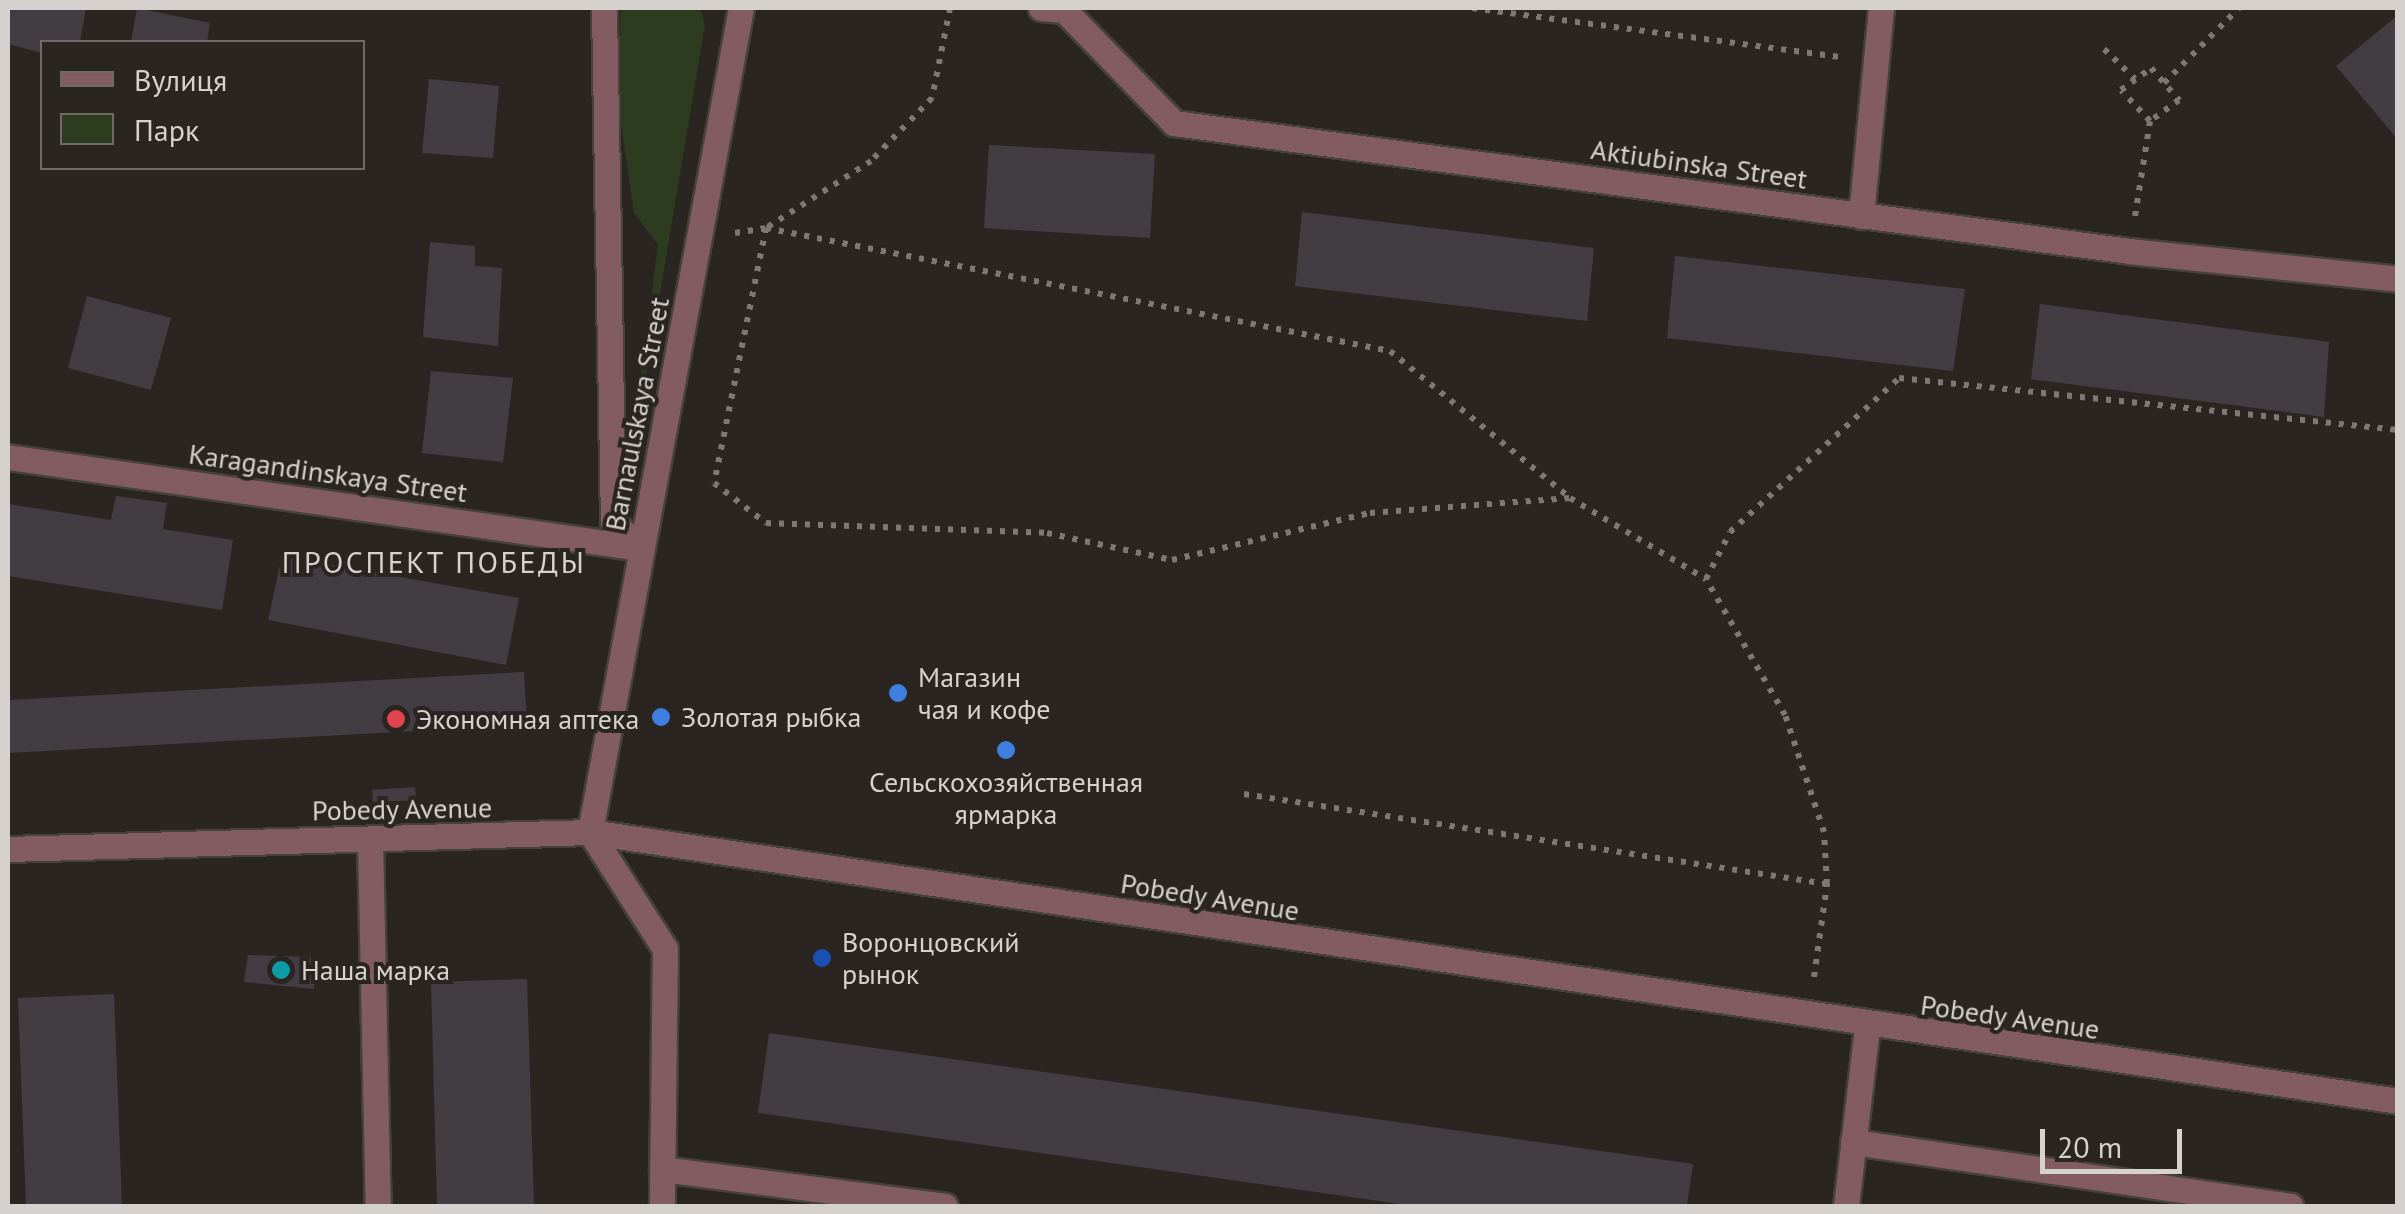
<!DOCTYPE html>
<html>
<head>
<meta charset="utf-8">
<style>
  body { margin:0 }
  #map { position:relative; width:2405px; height:1214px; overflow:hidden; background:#2b2521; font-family:"PT Sans",sans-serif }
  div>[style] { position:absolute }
  .green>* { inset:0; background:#2d3c1f }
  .building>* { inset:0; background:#423d42 }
  .path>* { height:6px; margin-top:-3px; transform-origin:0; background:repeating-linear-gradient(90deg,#7d7874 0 5px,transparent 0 13px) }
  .roads { filter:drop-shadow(2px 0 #46413d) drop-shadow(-2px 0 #46413d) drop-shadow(0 2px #46413d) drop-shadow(0 -2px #46413d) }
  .minor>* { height:25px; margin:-12.5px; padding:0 12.5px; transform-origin:12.5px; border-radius:12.5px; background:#835c63 }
  .dots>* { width:28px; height:28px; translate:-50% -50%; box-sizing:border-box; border:5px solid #2b2521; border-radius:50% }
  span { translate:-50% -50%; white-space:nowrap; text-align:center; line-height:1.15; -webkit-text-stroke:8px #2b2521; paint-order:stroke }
  .street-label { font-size:28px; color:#d5d1ce }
  .poi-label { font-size:28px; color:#d5d1ce }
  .left { translate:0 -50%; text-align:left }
  .neighbourhood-label { font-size:30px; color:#d5d1ce; letter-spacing:2.5px }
  .frame { position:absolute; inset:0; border:10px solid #d5d1ce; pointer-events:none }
  .legend { position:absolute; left:40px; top:40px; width:325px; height:130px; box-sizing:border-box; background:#2b2521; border:2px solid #6f6a66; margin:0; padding:12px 18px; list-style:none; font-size:30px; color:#d5d1ce }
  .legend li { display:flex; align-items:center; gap:20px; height:50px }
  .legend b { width:50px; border:2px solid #6f6a66 }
  .scale { position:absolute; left:2040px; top:1129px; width:142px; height:45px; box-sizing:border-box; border:5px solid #d5d1ce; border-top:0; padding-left:12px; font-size:30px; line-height:35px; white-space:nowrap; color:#d5d1ce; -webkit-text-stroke:8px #2b2521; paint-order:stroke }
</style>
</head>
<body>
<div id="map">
  <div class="green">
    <div style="clip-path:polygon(621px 8px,700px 8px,705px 25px,622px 520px,658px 245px,634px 213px,616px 89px)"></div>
  </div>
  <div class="building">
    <div style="clip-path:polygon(8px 8px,86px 8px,80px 42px,42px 42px,42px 53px,8px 44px)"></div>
    <div style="clip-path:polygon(137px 8px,210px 23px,207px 42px,131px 42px)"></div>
    <div style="clip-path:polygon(2398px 15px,2398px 140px,2336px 66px)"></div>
    <div style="clip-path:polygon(429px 79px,499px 86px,493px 158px,422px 153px)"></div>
    <div style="clip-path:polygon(989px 145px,1155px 154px,1150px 238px,984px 228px)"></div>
    <div style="clip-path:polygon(1302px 212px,1594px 248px,1587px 321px,1295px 286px)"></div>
    <div style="clip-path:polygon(430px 242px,475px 246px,475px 266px,502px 268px,498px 346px,423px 337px)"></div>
    <div style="clip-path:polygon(1675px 256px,1965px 289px,1953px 371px,1667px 338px)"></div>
    <div style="clip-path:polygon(87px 296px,171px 318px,151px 390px,68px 368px)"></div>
    <div style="clip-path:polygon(2040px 304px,2329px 342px,2324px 417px,2031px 379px)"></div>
    <div style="clip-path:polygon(431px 371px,513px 378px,503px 462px,422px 453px)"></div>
    <div style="clip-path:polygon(116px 496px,167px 503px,163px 529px,233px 540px,222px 610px,8px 576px,8px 504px,111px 520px)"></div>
    <div style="clip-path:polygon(282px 556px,519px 598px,506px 665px,268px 620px)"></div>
    <div style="clip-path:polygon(524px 672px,527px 725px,8px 753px,8px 700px)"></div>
    <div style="clip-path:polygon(415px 787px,416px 800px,373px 803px,372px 790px)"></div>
    <div style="clip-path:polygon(248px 955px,316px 957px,314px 989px,244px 982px)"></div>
    <div style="clip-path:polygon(527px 979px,534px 1206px,437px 1206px,431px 982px)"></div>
    <div style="clip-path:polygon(114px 994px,122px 1206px,26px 1206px,18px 998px)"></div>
    <div style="clip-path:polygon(769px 1033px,1693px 1164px,1687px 1206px,1414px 1206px,758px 1113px)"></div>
  </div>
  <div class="path">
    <div style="left:950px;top:8px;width:92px;rotate:101.3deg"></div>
    <div style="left:932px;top:98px;width:88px;rotate:134.1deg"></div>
    <div style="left:871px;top:161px;width:125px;rotate:147.5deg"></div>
    <div style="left:766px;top:228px;width:260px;rotate:101.5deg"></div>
    <div style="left:714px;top:483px;width:66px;rotate:37.6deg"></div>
    <div style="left:766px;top:523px;width:281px;rotate:2deg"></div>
    <div style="left:1047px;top:533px;width:128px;rotate:12.2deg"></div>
    <div style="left:1172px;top:560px;width:204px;rotate:-13.4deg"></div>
    <div style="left:1370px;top:513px;width:201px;rotate:-4.3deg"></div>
    <div style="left:1472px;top:8px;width:371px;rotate:7.6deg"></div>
    <div style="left:2104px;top:49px;width:43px;rotate:44.1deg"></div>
    <div style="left:2164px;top:83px;width:106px;rotate:-45deg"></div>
    <div style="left:2135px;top:216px;width:96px;rotate:-81deg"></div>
    <div style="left:2150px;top:121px;width:42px;rotate:-133.1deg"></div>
    <div style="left:2121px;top:90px;width:37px;rotate:-36deg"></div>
    <div style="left:2151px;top:68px;width:43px;rotate:48.8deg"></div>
    <div style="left:2179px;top:100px;width:36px;rotate:144deg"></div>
    <div style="left:735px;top:233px;width:31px;rotate:-9deg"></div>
    <div style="left:766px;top:228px;width:636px;rotate:11.15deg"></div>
    <div style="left:1390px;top:351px;width:232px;rotate:39.2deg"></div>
    <div style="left:1570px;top:498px;width:158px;rotate:30.8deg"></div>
    <div style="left:1244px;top:794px;width:590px;rotate:8.78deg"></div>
    <div style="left:1814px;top:977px;width:94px;rotate:-82deg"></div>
    <div style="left:1827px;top:884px;width:52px;rotate:-93.3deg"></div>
    <div style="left:1824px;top:832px;width:123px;rotate:-108.4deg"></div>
    <div style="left:1785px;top:715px;width:157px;rotate:-120.2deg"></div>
    <div style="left:1706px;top:579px;width:53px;rotate:-62.9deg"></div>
    <div style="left:1730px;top:532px;width:229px;rotate:-42.3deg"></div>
    <div style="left:1899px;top:378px;width:502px;rotate:5.95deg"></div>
  </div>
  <div class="roads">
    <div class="minor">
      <div style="left:604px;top:8px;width:514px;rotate:89deg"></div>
      <div style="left:613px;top:522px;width:37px;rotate:44deg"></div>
      <div style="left:1041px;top:8px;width:23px;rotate:5deg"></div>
      <div style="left:1064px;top:10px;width:158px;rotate:45.8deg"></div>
      <div style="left:1174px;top:123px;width:964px;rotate:7.63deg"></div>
      <div style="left:2129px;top:251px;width:270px;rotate:5.9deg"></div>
      <div style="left:1861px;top:216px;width:209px;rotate:-84.5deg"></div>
      <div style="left:8px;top:457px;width:639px;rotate:8.19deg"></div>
      <div style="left:590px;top:832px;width:838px;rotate:-79.62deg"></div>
      <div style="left:590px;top:832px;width:139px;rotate:57.3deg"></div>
      <div style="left:665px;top:949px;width:257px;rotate:90.7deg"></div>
      <div style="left:370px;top:839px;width:367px;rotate:88.8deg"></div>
      <div style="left:8px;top:849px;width:582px;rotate:-1.67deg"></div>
      <div style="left:590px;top:832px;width:1828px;rotate:8.46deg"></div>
      <div style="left:1853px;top:1142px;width:442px;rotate:8.3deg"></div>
      <div style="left:662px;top:1169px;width:285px;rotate:7.4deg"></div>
      <div style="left:1846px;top:1206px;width:180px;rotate:-83.3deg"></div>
    </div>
  </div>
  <div class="dots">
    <div style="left:898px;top:693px;background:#3f7fe0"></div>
    <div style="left:661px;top:717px;background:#3f7fe0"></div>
    <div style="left:396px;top:719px;background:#e0444e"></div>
    <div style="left:1006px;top:750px;background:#3f7fe0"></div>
    <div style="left:822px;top:958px;background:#1a4fb4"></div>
    <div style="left:281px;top:970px;background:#0f9aa8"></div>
  </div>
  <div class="street-label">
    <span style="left:1699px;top:164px;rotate:8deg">Aktiubinska Street</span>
    <span style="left:637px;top:414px;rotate:-79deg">Barnaulskaya Street</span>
    <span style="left:328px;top:473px;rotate:8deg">Karagandinskaya Street</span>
    <span style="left:402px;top:809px;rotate:-1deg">Pobedy Avenue</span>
    <span style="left:1210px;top:897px;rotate:9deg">Pobedy Avenue</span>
    <span style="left:2010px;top:1017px;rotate:8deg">Pobedy Avenue</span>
  </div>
  <div class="poi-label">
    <span class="left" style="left:918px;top:693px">Магазин<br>чая и кофе</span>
    <span class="left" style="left:681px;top:717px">Золотая рыбка</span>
    <span class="left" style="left:416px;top:719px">Экономная аптека</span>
    <span style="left:1006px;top:798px">Сельскохозяйственная<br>ярмарка</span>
    <span class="left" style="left:842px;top:958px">Воронцовский<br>рынок</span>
    <span class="left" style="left:301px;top:970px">Наша марка</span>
  </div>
  <div class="neighbourhood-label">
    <span style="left:434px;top:562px">ПРОСПЕКТ ПОБЕДЫ</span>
  </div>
  <div class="frame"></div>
  <ul class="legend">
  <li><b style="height:12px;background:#835c63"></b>Вулиця</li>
  <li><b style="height:28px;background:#2d3c1f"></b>Парк</li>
  </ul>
  <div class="scale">20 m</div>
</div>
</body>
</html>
